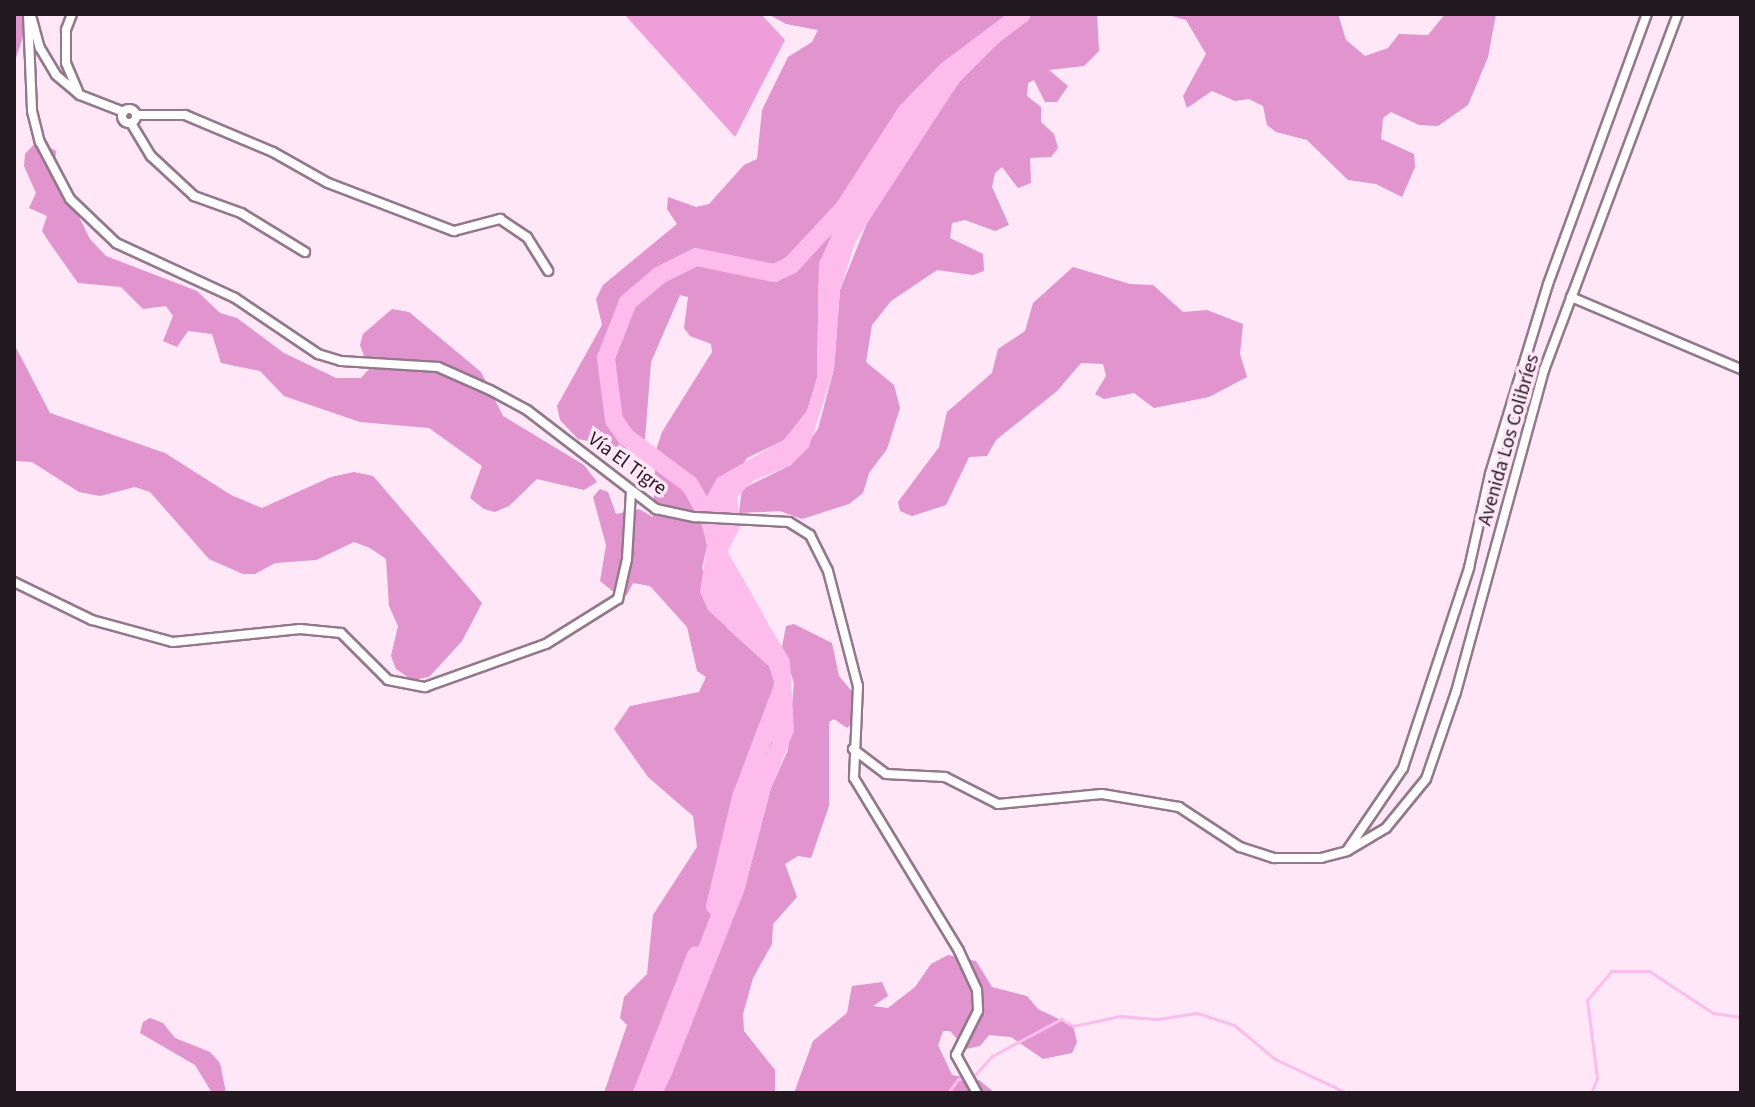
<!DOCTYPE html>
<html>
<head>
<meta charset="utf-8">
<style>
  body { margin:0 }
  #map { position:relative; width:1755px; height:1107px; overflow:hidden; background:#ffe7f7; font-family:"Source Sans 3",sans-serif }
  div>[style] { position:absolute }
  .green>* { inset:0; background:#ee9fd9 }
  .forest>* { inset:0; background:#e194cd }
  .water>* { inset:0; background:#fdbceb }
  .stream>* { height:3px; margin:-1.5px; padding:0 1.5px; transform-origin:1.5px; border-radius:1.5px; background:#fdbceb }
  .river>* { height:18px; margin:-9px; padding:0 9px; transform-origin:9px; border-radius:9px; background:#fdbceb }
  .roads { filter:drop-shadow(2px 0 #93788b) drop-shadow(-2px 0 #93788b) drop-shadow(0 2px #93788b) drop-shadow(0 -2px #93788b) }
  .minor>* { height:8px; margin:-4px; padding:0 4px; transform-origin:4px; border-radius:4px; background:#fff }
  .minor>.ring { margin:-4px; padding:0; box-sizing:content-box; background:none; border:8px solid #fff; border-radius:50% }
  span { translate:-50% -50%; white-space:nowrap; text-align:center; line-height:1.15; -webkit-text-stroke:7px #ffe7f7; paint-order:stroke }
  .street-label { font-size:20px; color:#231921 }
  .frame { position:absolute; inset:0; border:16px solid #231921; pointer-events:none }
</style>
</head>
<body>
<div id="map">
  <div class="green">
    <div style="clip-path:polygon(624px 14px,761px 14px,785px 40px,735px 137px)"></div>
  </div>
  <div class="forest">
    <div style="clip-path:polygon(14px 14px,23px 14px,25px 31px,14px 64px)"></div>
    <div style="clip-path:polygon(768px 14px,1007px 14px,934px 83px,876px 153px,819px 263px,817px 378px,807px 411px,784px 440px,747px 458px,703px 525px,707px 546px,702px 568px,727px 628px,769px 666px,774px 681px,772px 743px,736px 825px,723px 884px,642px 1093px,604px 1093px,627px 1025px,620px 1018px,624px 997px,647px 974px,653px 915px,697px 847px,693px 816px,648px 777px,614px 729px,630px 706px,699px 692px,706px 677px,697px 671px,687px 627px,650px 586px,633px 583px,627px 595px,615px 593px,600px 581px,606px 545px,593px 497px,600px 489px,608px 492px,616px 514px,639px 509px,653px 517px,656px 450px,662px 432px,712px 352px,711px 344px,690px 336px,684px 328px,688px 297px,680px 295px,651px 362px,645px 439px,628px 449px,578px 439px,560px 420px,557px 406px,602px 325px,596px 299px,603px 285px,677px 224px,667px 209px,668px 197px,696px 207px,709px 204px,744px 165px,757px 159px,762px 110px,788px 57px,812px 42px,818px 30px,786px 24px)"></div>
    <div style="clip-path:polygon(1028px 14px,1097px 14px,1099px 51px,1084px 66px,1049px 70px,1068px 86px,1057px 102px,1045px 102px,1034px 80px,1028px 83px,1027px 96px,1041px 107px,1041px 122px,1054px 134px,1058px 148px,1051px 157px,1030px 158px,1031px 183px,1018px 188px,1002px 167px,995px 173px,992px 187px,1009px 225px,995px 231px,965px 220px,952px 223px,950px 238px,983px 254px,984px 271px,973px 275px,937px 270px,891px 301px,872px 325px,866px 362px,894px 385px,900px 408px,887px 449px,869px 473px,863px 493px,849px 504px,802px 519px,780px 511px,739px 513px,742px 489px,791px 465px,818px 429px,834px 369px,840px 290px,874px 206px,960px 81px)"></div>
    <div style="clip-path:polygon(1165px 14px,1338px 14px,1346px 40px,1365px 56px,1388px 48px,1399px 34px,1428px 35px,1445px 14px,1496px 14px,1488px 57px,1468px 105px,1438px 126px,1419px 125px,1391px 112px,1383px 118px,1381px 139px,1414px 154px,1415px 167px,1402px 197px,1376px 184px,1348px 180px,1307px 140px,1276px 132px,1267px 125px,1263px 106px,1249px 99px,1235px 101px,1212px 91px,1187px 108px,1183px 96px,1206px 54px,1186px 20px)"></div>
    <div style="clip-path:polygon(37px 141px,56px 151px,54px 181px,64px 187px,90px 239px,106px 256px,197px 291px,220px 313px,237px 318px,284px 353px,336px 378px,361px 378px,369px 369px,360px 345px,363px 334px,392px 309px,409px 312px,481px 372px,503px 416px,584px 465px,597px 482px,584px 490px,537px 479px,509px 506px,495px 512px,484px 509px,470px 498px,482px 466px,429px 428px,360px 422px,284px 396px,260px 371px,221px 363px,212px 334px,188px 331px,177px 347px,163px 341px,173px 316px,166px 306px,143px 309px,121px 287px,78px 283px,49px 242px,42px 231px,47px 216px,29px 208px,36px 193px,24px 166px,25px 154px)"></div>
    <div style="clip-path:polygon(1073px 267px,1130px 284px,1153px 285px,1183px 312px,1207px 310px,1243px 324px,1240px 354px,1247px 377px,1209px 397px,1154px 408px,1134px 393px,1104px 399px,1095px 394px,1106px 376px,1103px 364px,1081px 363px,1057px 391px,996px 440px,987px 456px,969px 457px,946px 505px,912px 516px,900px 511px,898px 502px,939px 447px,947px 412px,992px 373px,998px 349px,1025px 331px,1033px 303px)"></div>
    <div style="clip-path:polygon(14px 344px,50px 413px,165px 453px,231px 495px,262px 508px,331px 477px,354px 472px,373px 476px,482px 603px,462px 641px,429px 677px,412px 680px,396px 669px,391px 656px,398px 626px,389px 606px,386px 559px,370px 548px,354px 542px,316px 560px,275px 563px,255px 574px,243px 574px,209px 559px,150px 492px,135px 487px,100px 496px,79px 492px,32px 462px,14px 461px)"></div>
    <div style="clip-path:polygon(794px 624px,832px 643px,839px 676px,854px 694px,853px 722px,847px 728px,834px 719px,829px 722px,829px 806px,811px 858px,798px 856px,785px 864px,797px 897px,773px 924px,772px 944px,753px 978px,743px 1014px,744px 1031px,775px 1070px,775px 1093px,663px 1093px,744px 891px,771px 788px,788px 750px,794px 683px,782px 647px,786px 626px)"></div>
    <div style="clip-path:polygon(948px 955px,976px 961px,992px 987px,1027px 996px,1038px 1009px,1073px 1026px,1077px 1042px,1072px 1053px,1043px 1059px,1011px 1037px,989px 1035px,980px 1046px,966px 1049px,950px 1031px,943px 1031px,938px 1045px,952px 1075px,979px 1080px,995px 1093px,794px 1093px,813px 1041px,847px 1013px,852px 986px,882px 982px,888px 996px,873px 1006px,888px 1008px,915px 987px,931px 964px)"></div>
    <div style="clip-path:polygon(150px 1018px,163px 1023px,175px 1038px,210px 1052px,220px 1063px,226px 1093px,212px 1093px,195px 1065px,140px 1033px,143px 1022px)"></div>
  </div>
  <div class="water">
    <div style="clip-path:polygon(1007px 14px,1028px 14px,960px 81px,855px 242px,840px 290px,834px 369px,809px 447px,791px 465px,753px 481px,737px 497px,740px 527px,726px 555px,727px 580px,762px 614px,790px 660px,794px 731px,771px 788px,744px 891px,672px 1074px,663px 1093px,642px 1093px,723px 884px,736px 825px,772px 743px,774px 681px,769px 666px,708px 610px,700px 592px,707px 546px,706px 498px,717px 478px,784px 440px,807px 411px,817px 378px,819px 263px,844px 208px,876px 153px,934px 83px)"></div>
  </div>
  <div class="stream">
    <div style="left:948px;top:1093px;width:17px;rotate:-54deg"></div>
    <div style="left:958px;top:1079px;width:14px;rotate:-4deg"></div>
    <div style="left:972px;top:1078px;width:30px;rotate:-48deg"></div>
    <div style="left:992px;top:1056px;width:78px;rotate:-28.2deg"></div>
    <div style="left:1061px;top:1019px;width:14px;rotate:30deg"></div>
    <div style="left:1073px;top:1026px;width:48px;rotate:-12deg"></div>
    <div style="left:1120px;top:1016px;width:38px;rotate:5deg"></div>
    <div style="left:1158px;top:1019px;width:39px;rotate:-9deg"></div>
    <div style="left:1197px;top:1013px;width:39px;rotate:18deg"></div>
    <div style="left:1234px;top:1025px;width:53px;rotate:39.7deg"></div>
    <div style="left:1275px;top:1059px;width:80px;rotate:25.3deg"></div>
    <div style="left:1591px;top:1093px;width:16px;rotate:-68deg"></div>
    <div style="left:1597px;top:1078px;width:79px;rotate:-97.3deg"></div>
    <div style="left:1587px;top:1000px;width:38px;rotate:-50deg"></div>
    <div style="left:1611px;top:971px;width:38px"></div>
    <div style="left:1649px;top:971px;width:77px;rotate:33.3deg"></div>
    <div style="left:1713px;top:1013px;width:28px;rotate:8deg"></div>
  </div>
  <div class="river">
    <div style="left:759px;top:625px;width:81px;rotate:-119.7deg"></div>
    <div style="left:719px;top:555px;width:38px;rotate:-105deg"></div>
    <div style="left:709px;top:518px;width:39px;rotate:-120deg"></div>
    <div style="left:689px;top:484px;width:79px;rotate:-143.3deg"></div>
    <div style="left:626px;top:437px;width:21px;rotate:-125deg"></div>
    <div style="left:614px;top:420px;width:63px;rotate:-97.4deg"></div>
    <div style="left:606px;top:358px;width:60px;rotate:-68.6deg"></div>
    <div style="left:628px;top:302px;width:42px;rotate:-40.2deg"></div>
    <div style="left:660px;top:275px;width:40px;rotate:-26.6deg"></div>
    <div style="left:696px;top:257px;width:80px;rotate:11.6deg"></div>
    <div style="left:774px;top:273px;width:19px;rotate:-25deg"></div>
    <div style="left:791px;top:265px;width:78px;rotate:-47.1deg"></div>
    <div style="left:844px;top:208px;width:116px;rotate:-57deg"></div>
    <div style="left:907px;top:111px;width:56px;rotate:-45.7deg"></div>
    <div style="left:946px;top:71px;width:95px;rotate:-36.9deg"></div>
    <div style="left:715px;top:906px;width:112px;rotate:-76.6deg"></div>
    <div style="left:741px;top:797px;width:116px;rotate:-69.2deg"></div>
    <div style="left:642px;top:1093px;width:148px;rotate:-68.6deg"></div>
  </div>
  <div class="roads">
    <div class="minor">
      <div style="left:28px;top:14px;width:97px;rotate:87.6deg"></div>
      <div style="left:32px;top:111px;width:32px;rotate:76deg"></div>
      <div style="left:40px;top:142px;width:64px;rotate:62.2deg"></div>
      <div style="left:70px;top:199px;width:64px;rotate:43.7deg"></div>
      <div style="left:116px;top:243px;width:131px;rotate:24.8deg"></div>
      <div style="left:235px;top:298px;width:100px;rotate:34deg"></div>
      <div style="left:318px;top:354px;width:24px;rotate:17deg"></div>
      <div style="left:341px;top:361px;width:97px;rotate:3.5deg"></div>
      <div style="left:438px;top:367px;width:57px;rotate:23.9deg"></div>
      <div style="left:490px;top:390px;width:42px;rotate:28.4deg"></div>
      <div style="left:527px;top:410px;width:163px;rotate:37.5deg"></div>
      <div style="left:656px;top:509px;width:40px;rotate:12deg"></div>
      <div style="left:695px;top:517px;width:94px;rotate:3deg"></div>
      <div style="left:789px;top:522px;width:25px;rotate:32deg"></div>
      <div style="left:810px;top:535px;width:40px;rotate:63.4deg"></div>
      <div style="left:828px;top:571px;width:119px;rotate:75.4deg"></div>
      <div style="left:858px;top:686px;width:92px;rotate:92.5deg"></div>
      <div style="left:854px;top:778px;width:202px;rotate:58.7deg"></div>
      <div style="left:959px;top:951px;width:43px;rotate:65.2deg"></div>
      <div style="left:977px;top:990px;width:21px;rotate:87deg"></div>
      <div style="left:978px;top:1011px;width:49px;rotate:116.6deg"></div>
      <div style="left:956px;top:1055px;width:43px;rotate:61.1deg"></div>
      <div style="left:72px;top:14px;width:17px;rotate:111deg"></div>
      <div style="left:66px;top:30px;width:33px;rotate:90deg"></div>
      <div style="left:66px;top:63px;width:30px;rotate:67deg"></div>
      <div style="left:32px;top:19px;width:30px;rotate:75deg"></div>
      <div style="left:40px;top:48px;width:31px;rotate:59deg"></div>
      <div style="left:56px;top:75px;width:31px;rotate:40deg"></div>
      <div style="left:80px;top:95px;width:47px;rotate:21.1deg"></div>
      <div class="ring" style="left:122px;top:109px;width:6px;height:6px"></div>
      <div style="left:136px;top:115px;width:49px"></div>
      <div style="left:185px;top:115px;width:95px;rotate:22.8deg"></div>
      <div style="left:273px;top:152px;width:63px;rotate:29.4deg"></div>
      <div style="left:328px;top:183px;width:135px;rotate:20.9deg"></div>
      <div style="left:454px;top:231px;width:48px;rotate:-14.6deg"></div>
      <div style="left:500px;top:219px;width:32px;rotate:34deg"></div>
      <div style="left:527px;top:237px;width:40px;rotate:58deg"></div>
      <div style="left:131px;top:123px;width:39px;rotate:59deg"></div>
      <div style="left:151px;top:156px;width:59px;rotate:42.9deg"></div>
      <div style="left:194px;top:196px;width:50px;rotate:19.9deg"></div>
      <div style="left:241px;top:213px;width:75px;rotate:31.4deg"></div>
      <div style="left:1571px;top:297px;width:185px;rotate:23deg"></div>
      <div style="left:14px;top:582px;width:87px;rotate:26deg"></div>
      <div style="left:92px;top:620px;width:84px;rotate:15.2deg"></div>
      <div style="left:173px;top:642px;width:128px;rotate:-5.8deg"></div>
      <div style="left:300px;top:629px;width:41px;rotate:5.6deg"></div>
      <div style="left:341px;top:633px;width:66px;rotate:45deg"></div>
      <div style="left:388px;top:680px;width:38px;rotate:11deg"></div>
      <div style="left:425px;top:687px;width:128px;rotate:-19.6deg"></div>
      <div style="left:546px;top:644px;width:85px;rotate:-32deg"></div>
      <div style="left:618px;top:599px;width:41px;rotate:-77.3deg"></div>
      <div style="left:627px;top:559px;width:67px;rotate:-86.6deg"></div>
      <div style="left:853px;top:749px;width:41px;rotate:37.1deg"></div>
      <div style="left:886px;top:774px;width:59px;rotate:2.9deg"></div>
      <div style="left:945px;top:777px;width:59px;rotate:27deg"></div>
      <div style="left:998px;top:804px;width:104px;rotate:-5.5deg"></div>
      <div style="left:1102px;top:794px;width:78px;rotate:9.6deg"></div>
      <div style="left:1179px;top:807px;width:73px;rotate:33.3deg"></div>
      <div style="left:1240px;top:847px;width:36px;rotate:18deg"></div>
      <div style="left:1274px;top:858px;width:47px"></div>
      <div style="left:1321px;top:858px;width:27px;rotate:-15deg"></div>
      <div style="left:1347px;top:851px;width:45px;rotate:-30.5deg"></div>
      <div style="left:1386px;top:828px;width:63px;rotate:-50.8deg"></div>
      <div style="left:1426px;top:779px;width:92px;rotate:-71deg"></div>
      <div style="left:1456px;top:692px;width:334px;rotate:-74.7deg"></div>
      <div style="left:1544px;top:370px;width:380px;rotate:-69.4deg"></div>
      <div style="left:1348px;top:849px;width:98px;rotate:-55.8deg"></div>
      <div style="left:1403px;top:768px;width:211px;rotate:-71.7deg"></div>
      <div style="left:1469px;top:568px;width:96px;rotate:-77.4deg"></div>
      <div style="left:1490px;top:474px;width:199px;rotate:-73deg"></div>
      <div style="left:1548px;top:284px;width:288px;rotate:-69.9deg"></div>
    </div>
  </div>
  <div class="street-label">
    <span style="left:1509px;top:440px;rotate:-74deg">Avenida Los Colibríes</span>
    <span style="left:627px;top:464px;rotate:36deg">Vía El Tigre</span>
  </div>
  <div class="frame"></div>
</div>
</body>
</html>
